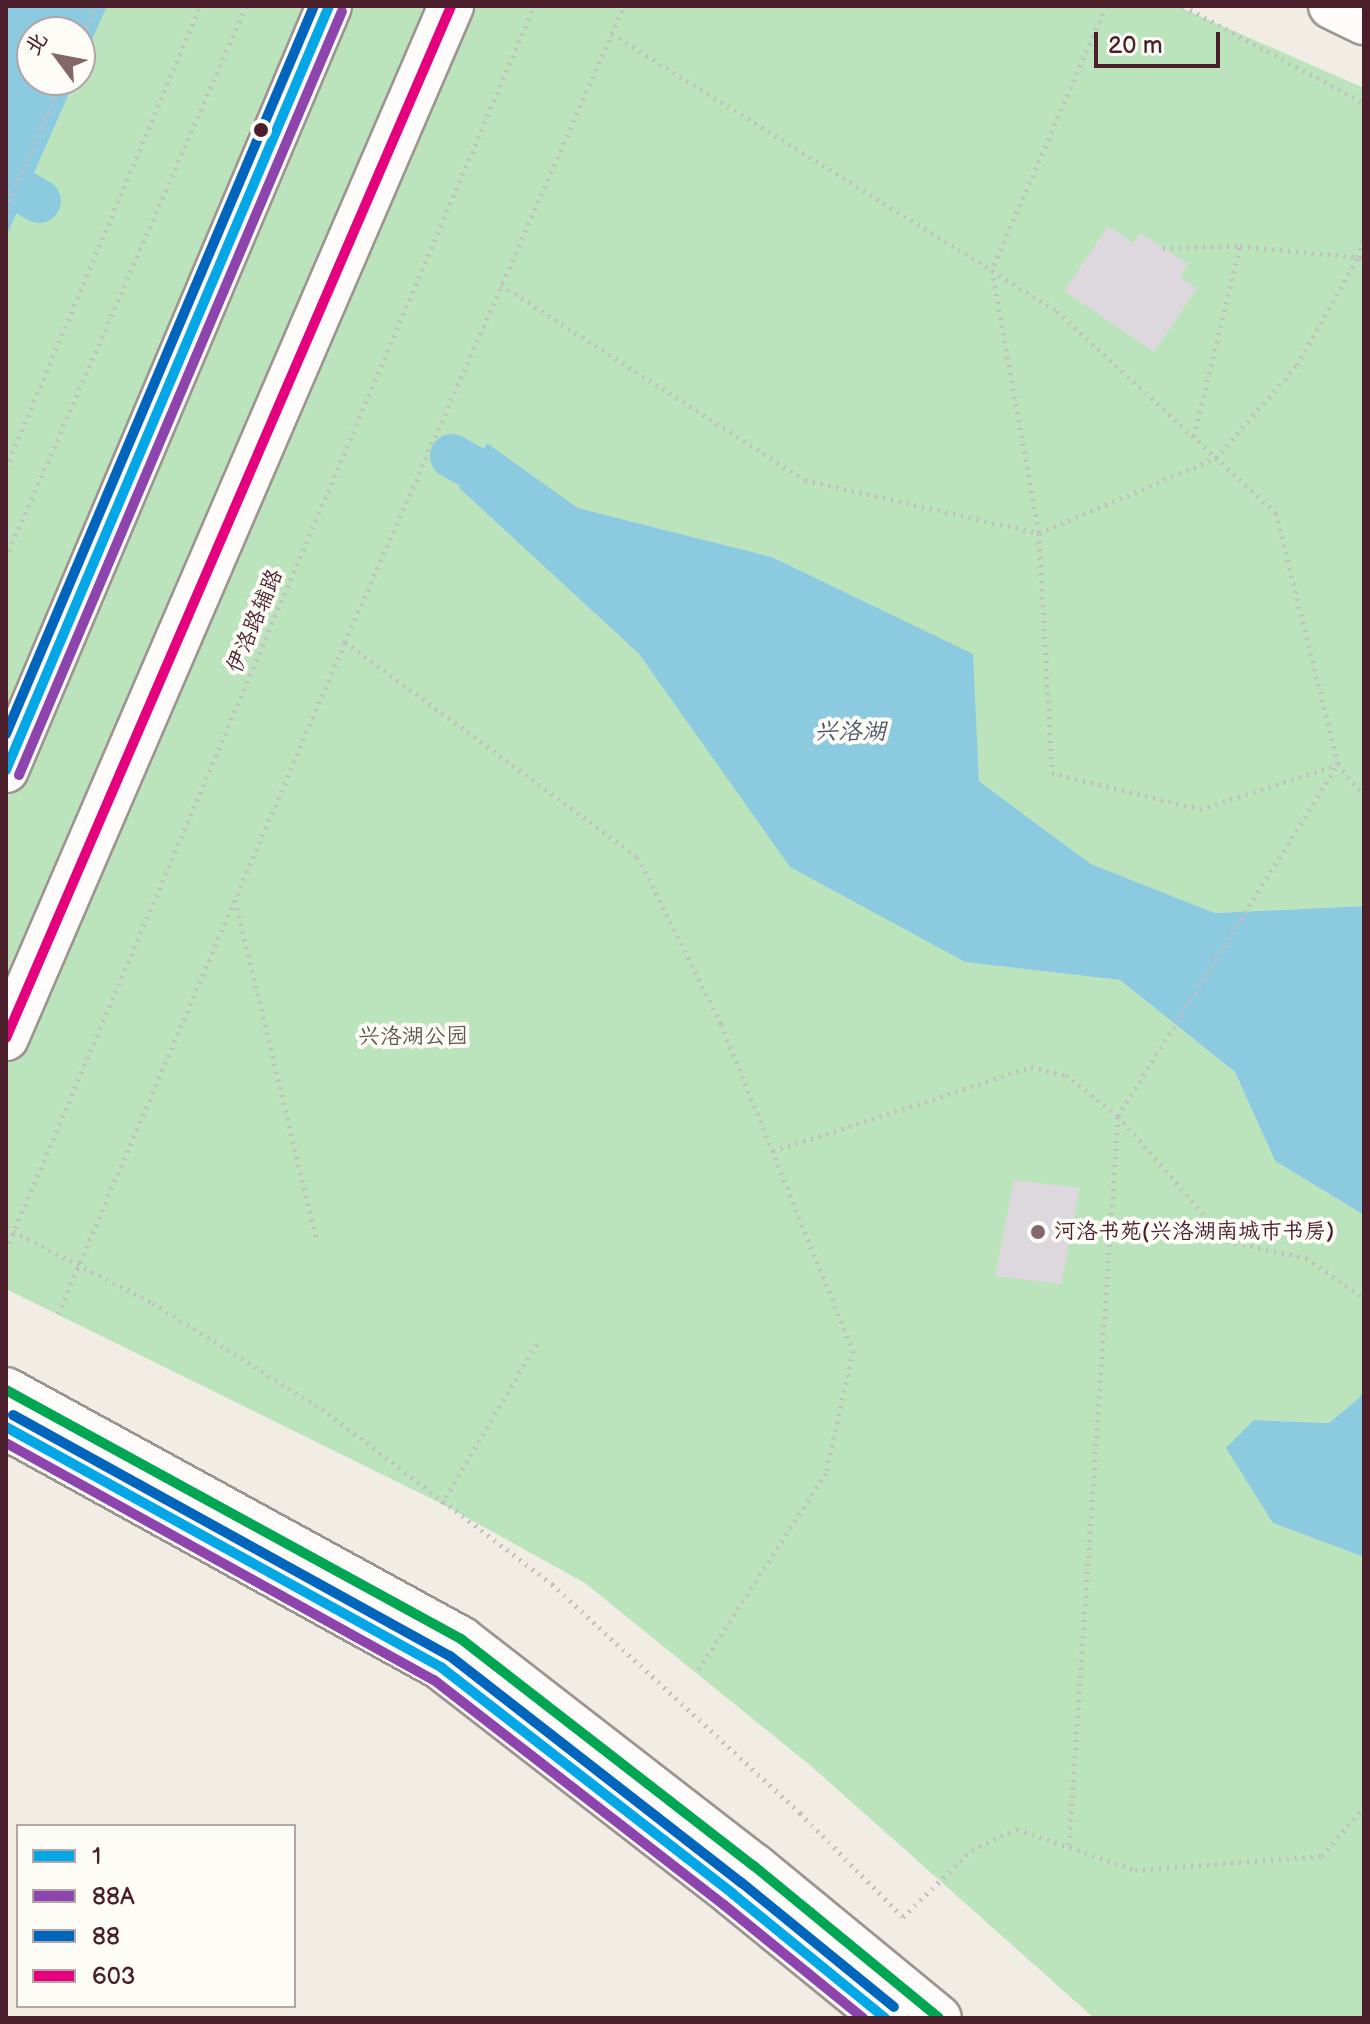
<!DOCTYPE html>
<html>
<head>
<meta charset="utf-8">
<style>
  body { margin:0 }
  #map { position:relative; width:1370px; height:2024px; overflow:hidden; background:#f1ede4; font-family:"Balsamiq Sans","LXGW WenKai TC",sans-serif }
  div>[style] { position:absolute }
  .green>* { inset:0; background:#bce4bc }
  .water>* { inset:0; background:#8ccadf }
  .canal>* { height:44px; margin:-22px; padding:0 22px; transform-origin:22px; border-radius:22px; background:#8ccadf }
  .building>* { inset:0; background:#ddd8dd }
  .path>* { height:5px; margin-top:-2.5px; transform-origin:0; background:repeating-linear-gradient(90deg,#c4bfbf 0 2px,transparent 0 8px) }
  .roads { filter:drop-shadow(2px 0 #9d9391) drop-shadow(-2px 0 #9d9391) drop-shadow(0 2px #9d9391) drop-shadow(0 -2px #9d9391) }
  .secondary>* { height:44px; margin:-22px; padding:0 22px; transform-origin:22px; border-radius:22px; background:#fdfcfb }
  .primary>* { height:44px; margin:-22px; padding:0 22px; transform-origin:22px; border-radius:22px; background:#fdfcfb }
  .path-bridge>* { height:5px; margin-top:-2.5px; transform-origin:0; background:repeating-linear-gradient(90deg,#c4bfbf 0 2px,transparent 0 8px) }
  .bus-1>* { height:10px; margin:-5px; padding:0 5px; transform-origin:5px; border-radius:5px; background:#04a7e5 }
  .bus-2>* { height:10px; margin:-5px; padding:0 5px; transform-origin:5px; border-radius:5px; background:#8e44ad }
  .bus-3>* { height:10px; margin:-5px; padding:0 5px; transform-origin:5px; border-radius:5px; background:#0065bd }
  .bus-4>* { height:10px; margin:-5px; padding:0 5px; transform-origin:5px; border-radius:5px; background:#e5007d }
  .bus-5>* { height:10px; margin:-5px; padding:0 5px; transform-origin:5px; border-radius:5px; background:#00a651 }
  .dots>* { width:22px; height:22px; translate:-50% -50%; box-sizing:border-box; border:4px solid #fdfcf7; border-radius:50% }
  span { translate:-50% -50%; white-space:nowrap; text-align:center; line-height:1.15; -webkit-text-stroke:8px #fdfcf7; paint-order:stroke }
  .street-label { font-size:22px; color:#4a1f2b }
  .park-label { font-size:22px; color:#5f584d }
  .poi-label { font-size:22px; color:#4a1f2b }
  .left { translate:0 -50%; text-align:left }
  .water-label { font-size:24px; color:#525669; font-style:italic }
  .frame { position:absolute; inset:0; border:8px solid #4a1f2b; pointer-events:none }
  .legend { position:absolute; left:16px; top:1824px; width:280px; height:184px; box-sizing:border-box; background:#fdfcf7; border:2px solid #b5a4a5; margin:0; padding:10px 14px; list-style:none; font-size:24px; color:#4a1f2b }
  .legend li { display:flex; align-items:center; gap:16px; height:40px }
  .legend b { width:40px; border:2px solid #b5a4a5 }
  .north { position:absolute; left:16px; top:16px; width:80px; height:80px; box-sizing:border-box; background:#fdfcf7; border:2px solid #b5a4a5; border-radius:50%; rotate:302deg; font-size:22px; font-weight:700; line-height:32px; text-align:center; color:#4a1f2b }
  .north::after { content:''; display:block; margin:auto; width:28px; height:36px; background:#84676c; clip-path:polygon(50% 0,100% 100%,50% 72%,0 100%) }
  .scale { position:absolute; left:1094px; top:32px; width:126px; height:36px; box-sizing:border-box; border:4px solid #4a1f2b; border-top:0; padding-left:10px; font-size:24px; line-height:28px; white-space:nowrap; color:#4a1f2b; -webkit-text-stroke:6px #fdfcf7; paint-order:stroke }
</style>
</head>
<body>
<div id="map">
  <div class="green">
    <div style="clip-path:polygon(107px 6px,1177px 6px,1364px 88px,1364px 906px,1215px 913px,1091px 864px,979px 781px,972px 654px,772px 557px,578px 508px,487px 443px,459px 488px,639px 654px,791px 867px,965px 962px,1120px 980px,1235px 1072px,1275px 1161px,1364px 1215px,1364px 1389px,1359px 1398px,1329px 1423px,1254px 1420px,1273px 1523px,1364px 1557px,1364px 2018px,1094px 2018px,811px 1766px,585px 1583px,442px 1504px,6px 1289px,6px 237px,75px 80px,80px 80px,80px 68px)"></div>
  </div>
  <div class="water">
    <div style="clip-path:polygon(6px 6px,107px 6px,80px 68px,80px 32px,32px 32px,32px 80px,75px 80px,6px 237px)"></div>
    <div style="clip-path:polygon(487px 443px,578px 508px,772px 557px,973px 654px,979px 781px,1091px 864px,1215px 913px,1364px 906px,1364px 1215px,1275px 1161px,1235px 1072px,1120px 980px,965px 962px,790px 867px,639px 654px,459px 488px)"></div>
    <div style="clip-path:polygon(1364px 1389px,1364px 1557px,1273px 1523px,1226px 1448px,1254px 1420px,1329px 1423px,1359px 1398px)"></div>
  </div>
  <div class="canal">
    <div style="left:25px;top:193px;width:16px;rotate:30deg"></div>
    <div style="left:452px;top:456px;width:23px;rotate:29deg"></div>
  </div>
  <div class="building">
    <div style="clip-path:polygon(1108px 226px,1134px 243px,1141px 233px,1188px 264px,1180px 277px,1197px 288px,1154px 352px,1064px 291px)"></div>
    <div style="clip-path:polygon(1014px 1180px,1080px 1188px,1061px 1284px,995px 1276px)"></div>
  </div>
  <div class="path">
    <div style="left:1106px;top:6px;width:288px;rotate:113.4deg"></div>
    <div style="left:992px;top:270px;width:267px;rotate:79.9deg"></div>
    <div style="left:1039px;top:533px;width:240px;rotate:86.9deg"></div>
    <div style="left:1052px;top:773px;width:152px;rotate:13.7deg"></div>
    <div style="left:1200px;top:809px;width:144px;rotate:-17.8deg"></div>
    <div style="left:1183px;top:6px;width:205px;rotate:28.2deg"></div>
    <div style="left:612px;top:34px;width:524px;rotate:31.9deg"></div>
    <div style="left:1057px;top:311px;width:298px;rotate:42.7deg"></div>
    <div style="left:1276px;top:513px;width:259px;rotate:76.1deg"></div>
    <div style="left:1338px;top:764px;width:41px;rotate:50.9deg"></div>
    <div style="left:80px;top:42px;width:39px;rotate:-66deg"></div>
    <div style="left:6px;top:209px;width:141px;rotate:-66.2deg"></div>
    <div style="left:1163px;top:248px;width:77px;rotate:-1.5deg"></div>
    <div style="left:501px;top:285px;width:361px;rotate:32.7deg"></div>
    <div style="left:805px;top:480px;width:240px;rotate:12.8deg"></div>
    <div style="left:1039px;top:533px;width:192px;rotate:-23deg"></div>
    <div style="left:1216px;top:458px;width:123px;rotate:-48.9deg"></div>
    <div style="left:1297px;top:365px;width:124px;rotate:-60.5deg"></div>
    <div style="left:1358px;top:257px;width:21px;rotate:-73deg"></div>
    <div style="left:1194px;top:436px;width:195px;rotate:-76.4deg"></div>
    <div style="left:1240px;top:246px;width:125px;rotate:5.5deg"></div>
    <div style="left:6px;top:468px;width:501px;rotate:-67.22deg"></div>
    <div style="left:6px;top:558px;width:602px;rotate:-66.5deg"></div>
    <div style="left:345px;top:642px;width:363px;rotate:36.3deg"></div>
    <div style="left:638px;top:857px;width:186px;rotate:63.6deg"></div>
    <div style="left:721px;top:1024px;width:353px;rotate:68deg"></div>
    <div style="left:853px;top:1351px;width:125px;rotate:102.5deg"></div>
    <div style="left:826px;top:1473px;width:239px;rotate:123deg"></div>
    <div style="left:235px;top:900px;width:351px;rotate:76.5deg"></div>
    <div style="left:773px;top:1151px;width:271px;rotate:-18deg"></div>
    <div style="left:1031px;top:1067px;width:36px;rotate:13deg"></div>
    <div style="left:1066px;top:1075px;width:66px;rotate:38.3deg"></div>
    <div style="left:1118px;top:1116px;width:166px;rotate:48.9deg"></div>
    <div style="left:1227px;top:1241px;width:81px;rotate:12.1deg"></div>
    <div style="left:1306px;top:1258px;width:70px;rotate:34.6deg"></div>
    <div style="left:6px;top:1250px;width:1351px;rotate:-67deg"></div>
    <div style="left:58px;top:1314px;width:731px;rotate:-66.87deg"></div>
    <div style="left:345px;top:642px;width:695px;rotate:-66.31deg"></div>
    <div style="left:442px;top:1504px;width:189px;rotate:-59.5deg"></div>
    <div style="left:800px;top:1813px;width:146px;rotate:45.3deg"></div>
    <div style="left:903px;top:1917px;width:96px;rotate:-44.2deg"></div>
    <div style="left:972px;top:1850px;width:50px;rotate:-25deg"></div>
    <div style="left:1017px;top:1829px;width:125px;rotate:19.2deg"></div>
    <div style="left:1135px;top:1870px;width:188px;rotate:-4.3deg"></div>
    <div style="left:1322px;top:1856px;width:65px;rotate:-49.4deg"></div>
    <div style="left:1069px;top:1845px;width:731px;rotate:-86.15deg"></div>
    <div style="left:1118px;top:1116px;width:415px;rotate:-58deg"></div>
  </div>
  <div class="roads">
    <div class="secondary">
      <div style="left:1331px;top:6px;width:37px;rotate:26deg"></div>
      <div style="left:6px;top:1390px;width:519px;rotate:28.69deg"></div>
      <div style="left:461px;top:1639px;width:371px;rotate:37.8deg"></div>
      <div style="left:754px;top:1866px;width:239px;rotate:39.4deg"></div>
      <div style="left:6px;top:1427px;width:498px;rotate:28.9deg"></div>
      <div style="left:442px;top:1668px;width:368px;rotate:37.8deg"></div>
      <div style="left:733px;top:1894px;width:196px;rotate:39.2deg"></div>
    </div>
    <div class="primary">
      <div style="left:6px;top:770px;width:829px;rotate:-67.08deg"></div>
      <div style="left:6px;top:1038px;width:1124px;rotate:-66.67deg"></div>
    </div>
  </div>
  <div class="path-bridge">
    <div style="left:6px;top:1228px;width:165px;rotate:27deg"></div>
    <div style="left:153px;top:1303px;width:199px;rotate:32.1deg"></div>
    <div style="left:322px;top:1409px;width:289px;rotate:37.3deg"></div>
    <div style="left:552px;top:1584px;width:338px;rotate:42.7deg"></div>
  </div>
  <div class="bus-1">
    <div style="left:6px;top:770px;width:829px;rotate:-67.08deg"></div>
    <div style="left:6px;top:1427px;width:498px;rotate:28.9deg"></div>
    <div style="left:442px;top:1668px;width:368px;rotate:37.8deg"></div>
    <div style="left:733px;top:1894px;width:196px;rotate:39.2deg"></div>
  </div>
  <div class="bus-2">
    <div style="left:19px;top:775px;width:829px;rotate:-67.08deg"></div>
    <div style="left:6px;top:1443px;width:489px;rotate:29deg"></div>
    <div style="left:434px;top:1680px;width:367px;rotate:37.8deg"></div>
    <div style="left:724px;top:1905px;width:179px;rotate:39.1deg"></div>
  </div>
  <div class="bus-3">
    <div style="left:6px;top:734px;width:790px;rotate:-67.07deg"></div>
    <div style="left:13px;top:1415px;width:499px;rotate:28.9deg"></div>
    <div style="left:450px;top:1656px;width:370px;rotate:37.9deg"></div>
    <div style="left:742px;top:1883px;width:196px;rotate:39.2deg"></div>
  </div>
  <div class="bus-4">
    <div style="left:6px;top:1038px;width:1124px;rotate:-66.67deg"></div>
  </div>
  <div class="bus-5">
    <div style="left:6px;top:1390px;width:519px;rotate:28.69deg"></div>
    <div style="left:461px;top:1639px;width:371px;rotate:37.8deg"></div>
    <div style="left:754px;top:1866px;width:239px;rotate:39.4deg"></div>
  </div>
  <div class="dots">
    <div style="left:261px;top:130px;background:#4a1f2b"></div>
    <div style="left:1038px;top:1232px;background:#84676c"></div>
  </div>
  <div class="street-label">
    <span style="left:255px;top:621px;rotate:-67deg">伊洛路辅路</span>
  </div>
  <div class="park-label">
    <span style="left:413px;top:1037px">兴洛湖公园</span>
  </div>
  <div class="poi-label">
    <span class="left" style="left:1054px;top:1232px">河洛书苑(兴洛湖南城市书房)</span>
  </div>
  <div class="water-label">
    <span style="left:850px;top:732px">兴洛湖</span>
  </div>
  <div class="frame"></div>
  <ul class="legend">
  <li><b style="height:10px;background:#04a7e5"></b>1</li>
  <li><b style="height:10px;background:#8e44ad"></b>88A</li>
  <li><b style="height:10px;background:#0065bd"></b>88</li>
  <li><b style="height:10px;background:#e5007d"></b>603</li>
  </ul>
  <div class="north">北</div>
  <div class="scale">20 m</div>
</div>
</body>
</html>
